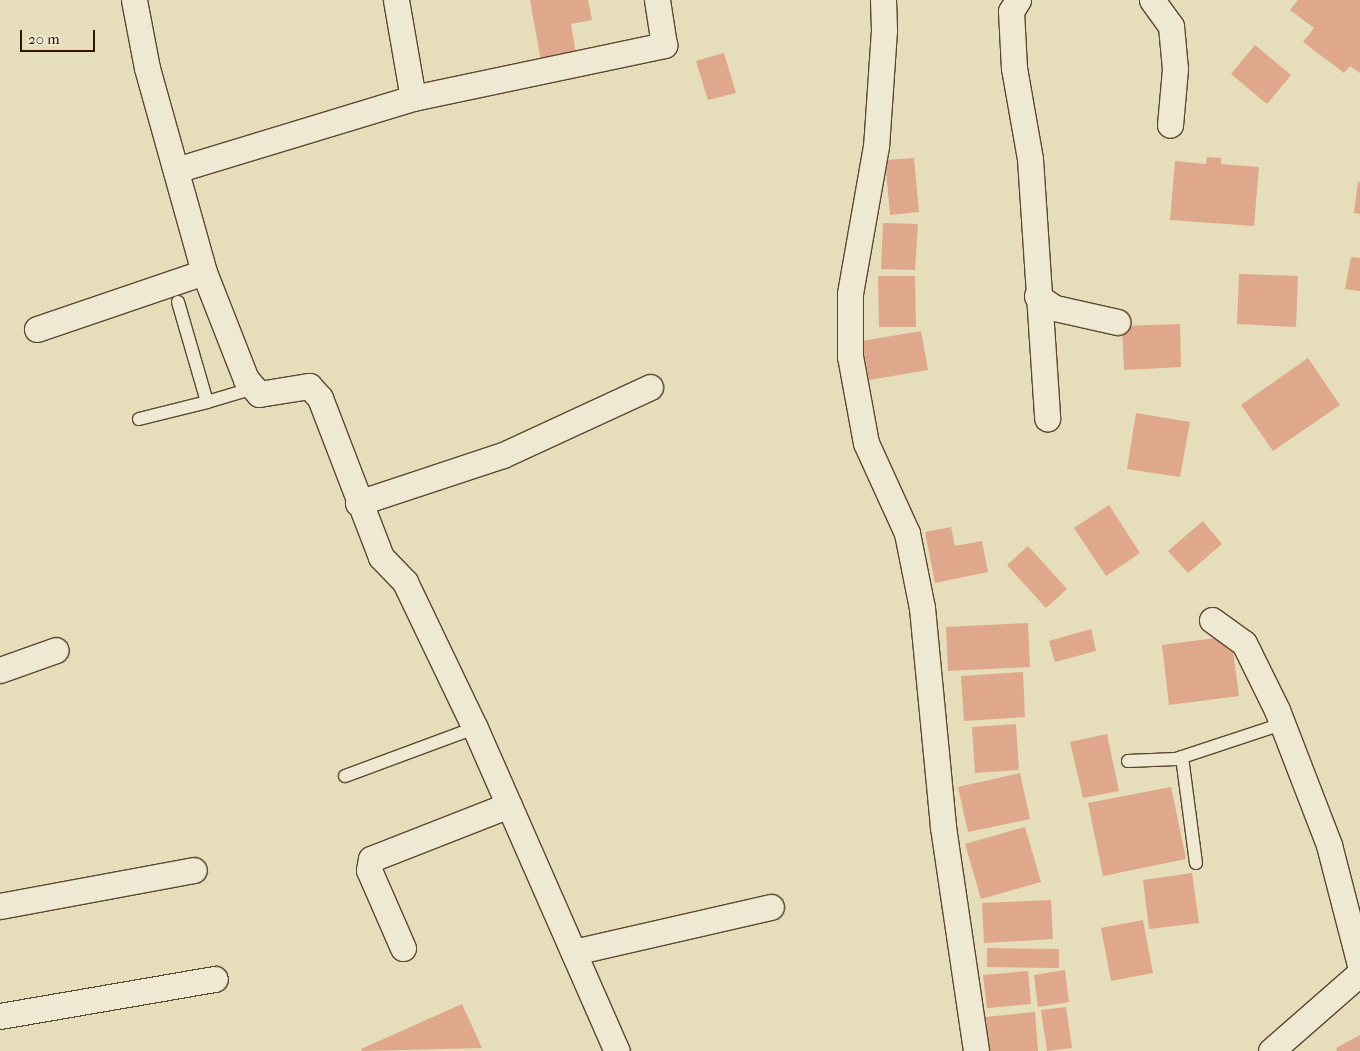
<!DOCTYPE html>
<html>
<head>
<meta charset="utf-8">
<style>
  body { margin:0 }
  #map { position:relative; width:1360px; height:1051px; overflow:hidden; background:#e6ddbb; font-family:"IM FELL French Canon",serif }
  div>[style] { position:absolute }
  .building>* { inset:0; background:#dfa78b }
  .roads { filter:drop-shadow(1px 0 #5e472f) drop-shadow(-1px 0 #5e472f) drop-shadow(0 1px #5e472f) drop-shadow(0 -1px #5e472f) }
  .lane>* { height:12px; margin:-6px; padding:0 6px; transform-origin:6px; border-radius:6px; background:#efe9d3 }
  .street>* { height:25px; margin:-12.5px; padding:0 12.5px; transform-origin:12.5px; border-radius:12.5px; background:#efe9d3 }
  span { translate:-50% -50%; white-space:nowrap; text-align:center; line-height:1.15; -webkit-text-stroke:4px #efe9d3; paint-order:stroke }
  .scale { position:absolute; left:20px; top:30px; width:75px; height:22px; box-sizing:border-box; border:2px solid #301500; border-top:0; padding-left:6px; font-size:15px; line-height:18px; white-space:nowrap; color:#301500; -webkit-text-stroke:4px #efe9d3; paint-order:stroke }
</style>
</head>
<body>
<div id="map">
  <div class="building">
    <div style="clip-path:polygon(530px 0,588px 0,592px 20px,571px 24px,576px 54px,541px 61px)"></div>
    <div style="clip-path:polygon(1298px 0,1360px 0,1360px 73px,1350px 66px,1344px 73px,1303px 42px,1314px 28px,1290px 10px)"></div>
    <div style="clip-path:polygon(1255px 45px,1291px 75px,1267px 104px,1231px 74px)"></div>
    <div style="clip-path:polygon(724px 53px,736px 93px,708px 100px,696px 61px)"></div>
    <div style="clip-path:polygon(1207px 157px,1221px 158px,1221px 164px,1259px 167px,1254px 226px,1170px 220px,1175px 161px,1206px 164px)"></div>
    <div style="clip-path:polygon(914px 158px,919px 212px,890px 215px,885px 160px)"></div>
    <div style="clip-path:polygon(1358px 182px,1360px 182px,1360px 214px,1354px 213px)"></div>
    <div style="clip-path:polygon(883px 223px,918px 224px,915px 270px,881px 269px)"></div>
    <div style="clip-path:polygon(1351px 257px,1360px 258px,1360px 291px,1345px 289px)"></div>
    <div style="clip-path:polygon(1239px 274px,1298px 276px,1296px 327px,1237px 324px)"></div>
    <div style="clip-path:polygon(878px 276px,915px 276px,916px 327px,879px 327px)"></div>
    <div style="clip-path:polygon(1180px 324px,1181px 367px,1124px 370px,1122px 326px)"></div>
    <div style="clip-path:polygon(921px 331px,928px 370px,869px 380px,862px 341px)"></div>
    <div style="clip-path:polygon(1308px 358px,1340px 405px,1273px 451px,1241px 405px)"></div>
    <div style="clip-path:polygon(1136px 413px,1190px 422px,1180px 477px,1127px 469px)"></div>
    <div style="clip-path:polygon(1109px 505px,1140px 553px,1106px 576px,1074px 528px)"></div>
    <div style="clip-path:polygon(1203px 521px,1222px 544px,1188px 573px,1168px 551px)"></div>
    <div style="clip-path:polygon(951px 527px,955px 546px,982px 541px,988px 572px,935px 583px,925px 532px)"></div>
    <div style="clip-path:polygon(1028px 546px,1067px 589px,1046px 608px,1007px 565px)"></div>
    <div style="clip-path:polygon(1028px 623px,1030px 667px,948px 671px,946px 627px)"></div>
    <div style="clip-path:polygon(1091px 629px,1096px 651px,1055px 662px,1049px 641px)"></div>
    <div style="clip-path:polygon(1231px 636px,1239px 696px,1169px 705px,1162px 645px)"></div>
    <div style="clip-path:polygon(1023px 672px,1025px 717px,964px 721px,961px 676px)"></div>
    <div style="clip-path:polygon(1016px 724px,1019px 770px,975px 773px,972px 727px)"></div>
    <div style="clip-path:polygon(1107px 734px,1119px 791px,1083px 798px,1070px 742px)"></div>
    <div style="clip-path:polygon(1020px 773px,1030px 819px,968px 832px,958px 787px)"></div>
    <div style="clip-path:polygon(1171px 787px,1186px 859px,1103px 876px,1088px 803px)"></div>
    <div style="clip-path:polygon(1025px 827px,1041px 882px,981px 899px,965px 844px)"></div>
    <div style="clip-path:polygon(1192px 873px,1199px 923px,1149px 929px,1143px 880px)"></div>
    <div style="clip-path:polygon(1051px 900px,1053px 939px,984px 943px,982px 903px)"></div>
    <div style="clip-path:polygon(1143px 920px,1153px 973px,1111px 981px,1101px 928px)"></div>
    <div style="clip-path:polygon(987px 948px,1059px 949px,1059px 968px,987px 967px)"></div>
    <div style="clip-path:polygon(1065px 970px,1069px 1002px,1038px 1007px,1034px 975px)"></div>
    <div style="clip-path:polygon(1028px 971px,1031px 1004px,987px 1008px,983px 975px)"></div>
    <div style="clip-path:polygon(462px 1004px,482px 1048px,362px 1051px,361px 1049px)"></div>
    <div style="clip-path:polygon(1066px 1007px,1072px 1048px,1047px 1051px,1041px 1010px)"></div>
    <div style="clip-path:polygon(1035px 1012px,1038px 1051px,987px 1051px,984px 1017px)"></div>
    <div style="clip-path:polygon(1360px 1035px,1360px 1051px,1337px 1051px,1336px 1048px)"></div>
  </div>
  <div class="roads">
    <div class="lane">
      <div style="left:178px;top:302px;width:104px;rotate:73.8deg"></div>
      <div style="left:207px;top:402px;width:49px;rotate:-16.6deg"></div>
      <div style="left:139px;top:419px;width:70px;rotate:-14deg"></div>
      <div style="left:1182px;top:757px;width:107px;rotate:82.5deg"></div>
      <div style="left:1128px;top:761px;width:48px;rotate:-2.4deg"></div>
      <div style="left:1176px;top:759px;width:112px;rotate:-18.3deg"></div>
      <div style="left:345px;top:776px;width:139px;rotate:-20.3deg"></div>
    </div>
    <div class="street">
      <div style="left:134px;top:0;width:69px;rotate:79.2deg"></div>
      <div style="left:147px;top:68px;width:212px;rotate:74.4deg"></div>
      <div style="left:204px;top:272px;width:115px;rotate:68.6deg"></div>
      <div style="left:246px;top:379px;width:20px;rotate:49deg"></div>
      <div style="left:259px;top:394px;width:51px;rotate:-9.1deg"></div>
      <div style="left:309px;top:386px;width:16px;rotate:47deg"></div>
      <div style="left:320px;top:398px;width:170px;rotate:69deg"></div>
      <div style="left:381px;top:557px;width:35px;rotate:46deg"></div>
      <div style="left:405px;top:582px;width:162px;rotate:64.4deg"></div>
      <div style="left:475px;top:728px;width:353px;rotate:66.3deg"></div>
      <div style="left:396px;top:0;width:99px;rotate:80.2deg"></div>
      <div style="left:883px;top:0;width:30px;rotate:88deg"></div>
      <div style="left:884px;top:30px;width:116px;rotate:93.9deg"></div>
      <div style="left:876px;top:146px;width:150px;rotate:100deg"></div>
      <div style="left:850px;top:294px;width:62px;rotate:90deg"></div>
      <div style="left:850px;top:356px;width:88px;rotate:79.6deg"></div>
      <div style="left:866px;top:443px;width:99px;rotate:65.5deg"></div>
      <div style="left:907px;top:533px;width:76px;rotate:78.7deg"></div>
      <div style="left:922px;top:608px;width:220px;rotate:84.5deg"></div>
      <div style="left:943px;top:827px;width:226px;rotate:81.6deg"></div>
      <div style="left:1018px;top:0;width:13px;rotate:122deg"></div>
      <div style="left:1011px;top:11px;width:57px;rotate:87deg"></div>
      <div style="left:1014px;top:68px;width:92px;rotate:80deg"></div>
      <div style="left:1030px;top:159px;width:260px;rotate:86.2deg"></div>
      <div style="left:1152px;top:0;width:32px;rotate:54deg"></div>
      <div style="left:1171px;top:26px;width:43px;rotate:84.7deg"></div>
      <div style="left:1175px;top:69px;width:56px;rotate:95.1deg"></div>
      <div style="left:176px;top:170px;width:248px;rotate:-16.9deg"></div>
      <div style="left:413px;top:98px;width:257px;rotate:-11.9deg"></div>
      <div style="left:664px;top:45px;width:46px;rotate:-98.8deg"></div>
      <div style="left:1037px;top:296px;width:22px;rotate:34deg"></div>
      <div style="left:1055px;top:308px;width:64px;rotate:12.7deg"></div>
      <div style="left:37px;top:329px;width:176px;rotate:-18.8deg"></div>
      <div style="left:358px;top:503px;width:153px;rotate:-18.3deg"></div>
      <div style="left:503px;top:455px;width:162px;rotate:-24.8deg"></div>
      <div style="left:1212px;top:620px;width:39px;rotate:36deg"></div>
      <div style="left:1244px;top:643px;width:75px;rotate:63.8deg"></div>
      <div style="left:1277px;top:710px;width:145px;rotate:68.9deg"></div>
      <div style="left:1329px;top:845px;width:124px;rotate:75.5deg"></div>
      <div style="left:0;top:670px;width:59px;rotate:-19.7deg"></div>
      <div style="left:0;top:906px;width:197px;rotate:-10.5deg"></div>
      <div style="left:403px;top:948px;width:85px;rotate:-113.6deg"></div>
      <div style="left:369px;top:870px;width:11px;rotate:-80deg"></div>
      <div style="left:371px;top:859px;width:148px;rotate:-21.4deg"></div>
      <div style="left:574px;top:952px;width:202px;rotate:-12.9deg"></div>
      <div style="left:0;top:1016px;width:218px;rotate:-9.8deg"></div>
      <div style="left:1271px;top:1051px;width:118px;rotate:-41.2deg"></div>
    </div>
  </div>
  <div class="scale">20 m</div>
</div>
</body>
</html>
